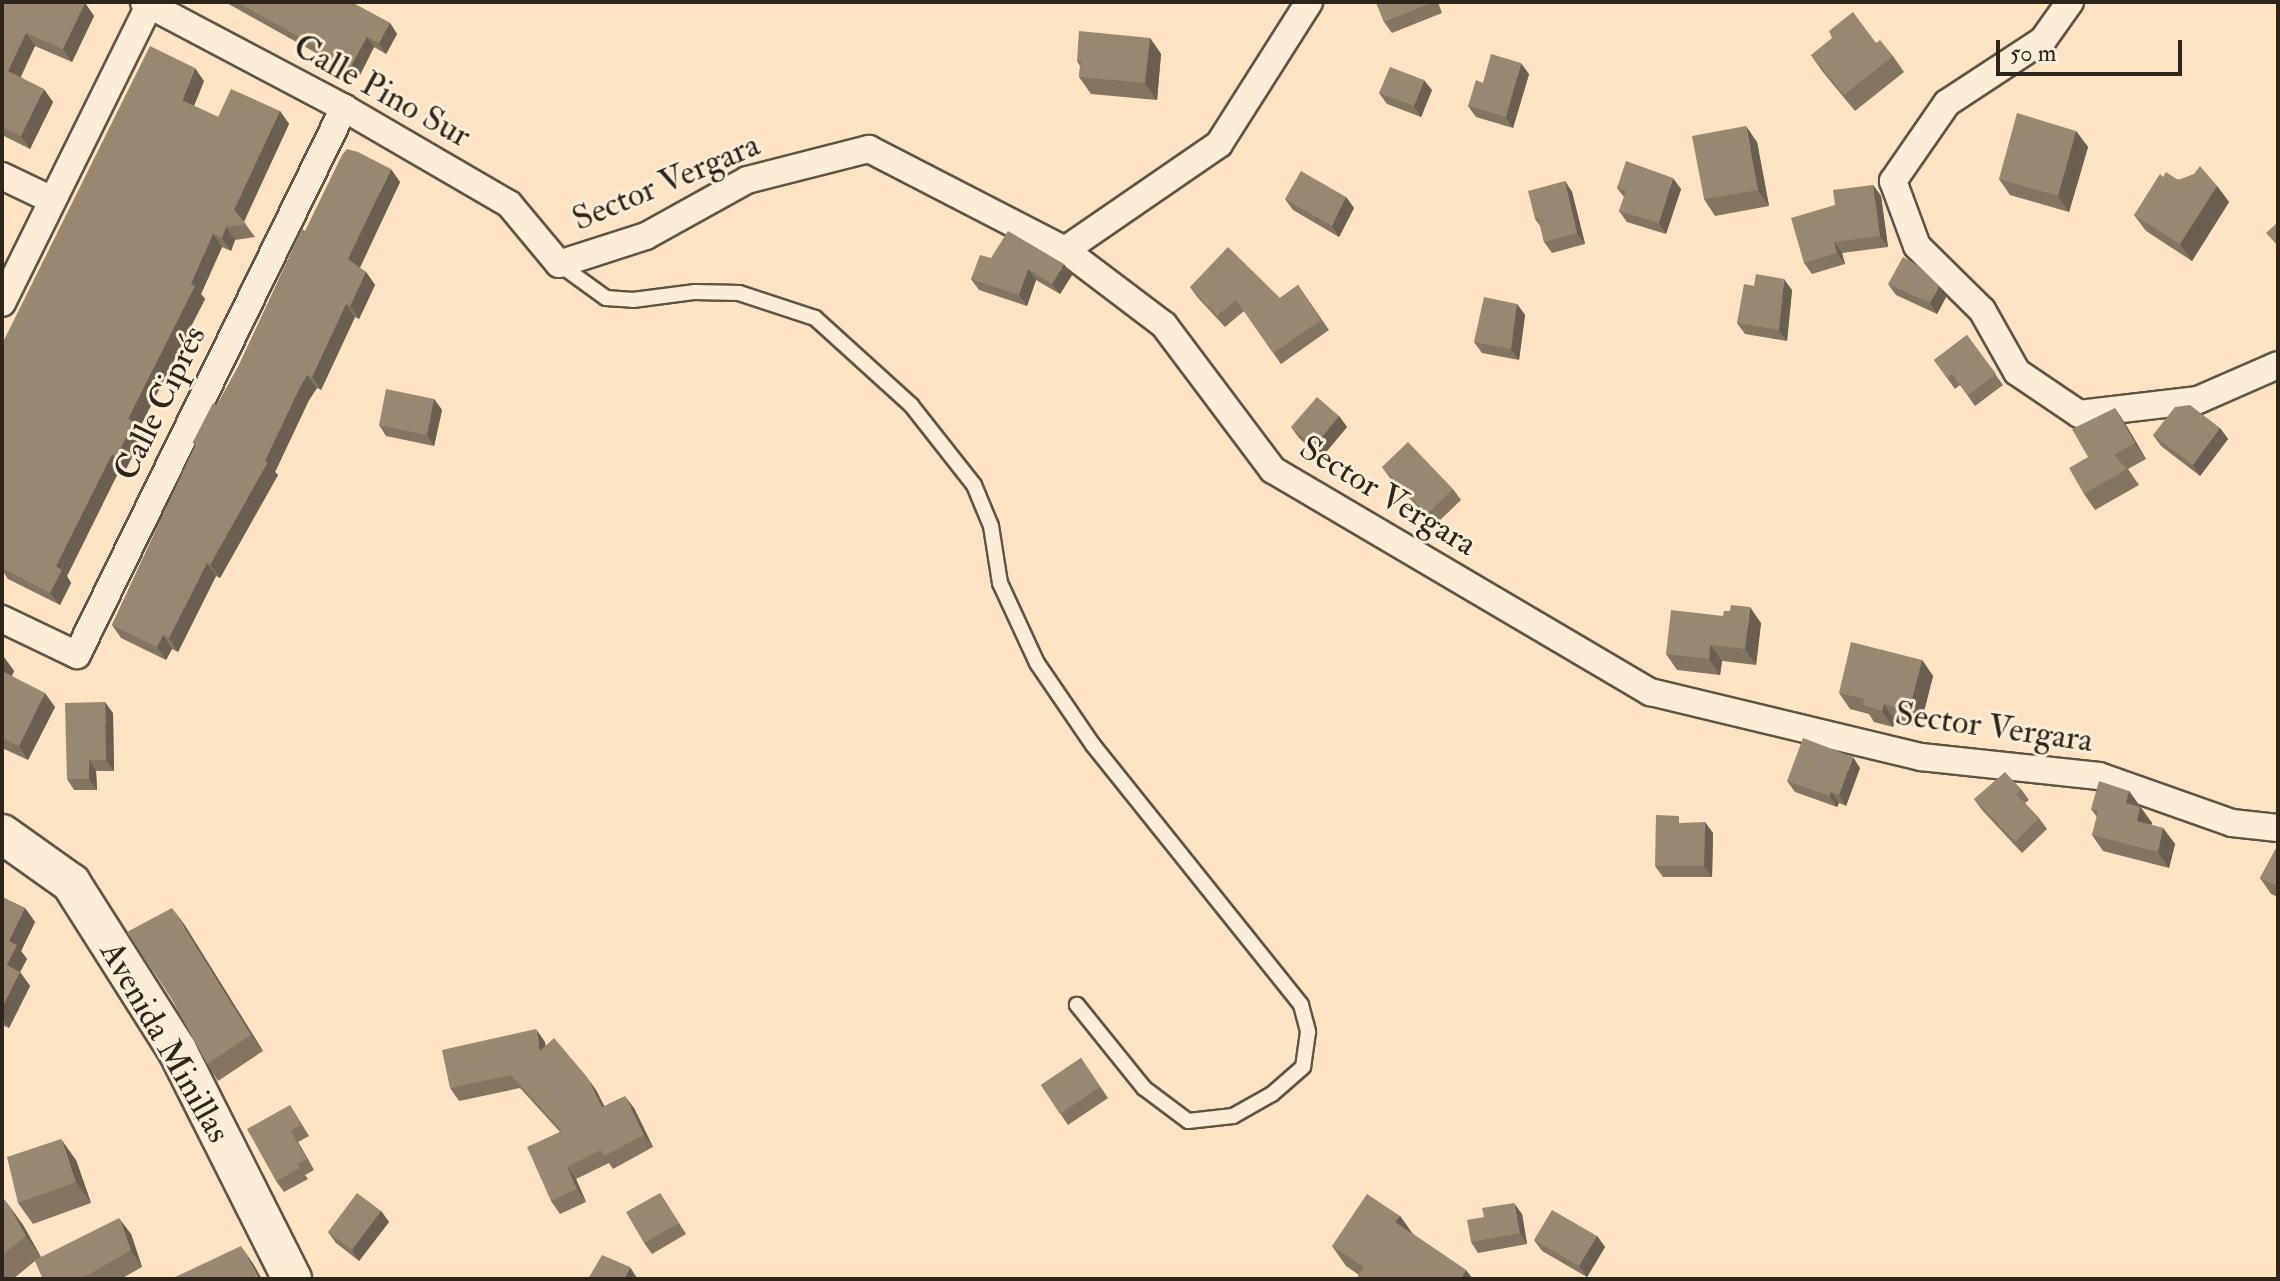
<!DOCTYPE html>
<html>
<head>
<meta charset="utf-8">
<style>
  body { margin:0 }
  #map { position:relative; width:2280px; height:1281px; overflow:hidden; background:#fbe3c3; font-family:"IM FELL Double Pica",serif }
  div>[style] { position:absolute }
  .roads { filter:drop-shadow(2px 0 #605444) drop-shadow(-2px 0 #605444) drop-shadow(0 2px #605444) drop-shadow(0 -2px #605444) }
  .lane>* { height:14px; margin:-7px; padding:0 7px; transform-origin:7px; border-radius:7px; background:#fcedd8 }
  .street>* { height:26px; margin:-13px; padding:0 13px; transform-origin:13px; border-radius:13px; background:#fcedd8 }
  .secondary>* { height:38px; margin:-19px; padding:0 19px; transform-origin:19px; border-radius:19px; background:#fcedd8 }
  .wall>* { inset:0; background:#837562 }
  .shaded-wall>* { inset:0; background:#6a5f50 }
  .building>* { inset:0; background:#988872 }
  span { translate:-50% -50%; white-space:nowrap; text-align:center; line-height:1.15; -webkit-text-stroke:6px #fcedd8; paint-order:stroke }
  .street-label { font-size:34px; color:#2d251a }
  .frame { position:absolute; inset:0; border:4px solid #2d251a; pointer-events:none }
  .scale { position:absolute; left:1996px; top:40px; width:186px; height:36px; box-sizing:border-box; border:4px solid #2d251a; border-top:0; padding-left:10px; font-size:24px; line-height:28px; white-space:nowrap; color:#2d251a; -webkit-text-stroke:6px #fcedd8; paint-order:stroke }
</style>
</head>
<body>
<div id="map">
  <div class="roads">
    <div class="lane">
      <div style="left:559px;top:264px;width:58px;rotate:35.9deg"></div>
      <div style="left:606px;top:298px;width:27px;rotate:4deg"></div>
      <div style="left:633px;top:300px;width:63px;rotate:-7.4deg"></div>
      <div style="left:695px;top:292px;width:44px;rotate:1.3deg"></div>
      <div style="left:739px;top:293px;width:80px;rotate:18.2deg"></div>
      <div style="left:815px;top:318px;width:130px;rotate:42.2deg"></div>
      <div style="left:911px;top:405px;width:102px;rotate:51.8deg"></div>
      <div style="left:974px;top:485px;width:44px;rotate:67.5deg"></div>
      <div style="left:991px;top:526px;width:58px;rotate:81deg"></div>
      <div style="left:1000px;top:583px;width:88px;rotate:65.2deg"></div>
      <div style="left:1037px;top:663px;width:99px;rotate:55.7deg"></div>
      <div style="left:1093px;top:745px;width:333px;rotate:51.3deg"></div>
      <div style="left:1301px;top:1005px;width:28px;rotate:75deg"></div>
      <div style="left:1308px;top:1032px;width:35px;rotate:98deg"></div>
      <div style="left:1303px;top:1067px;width:41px;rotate:138.9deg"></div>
      <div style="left:1272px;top:1094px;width:45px;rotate:150.6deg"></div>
      <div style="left:1233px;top:1116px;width:45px;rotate:173.7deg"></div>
      <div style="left:1188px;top:1121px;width:55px;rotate:-143.1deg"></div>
      <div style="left:1144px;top:1088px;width:107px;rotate:-128.9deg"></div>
    </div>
    <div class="street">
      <div style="left:144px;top:2px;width:226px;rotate:27.9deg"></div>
      <div style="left:344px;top:108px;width:191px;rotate:30.2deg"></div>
      <div style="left:509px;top:204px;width:78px;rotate:50.2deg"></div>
      <div style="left:559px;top:264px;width:91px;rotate:-17.8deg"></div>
      <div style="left:646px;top:236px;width:115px;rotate:-29deg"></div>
      <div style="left:747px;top:180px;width:126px;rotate:-14.3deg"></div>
      <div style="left:869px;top:149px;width:220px;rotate:27.3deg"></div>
      <div style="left:1065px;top:250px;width:124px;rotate:37.1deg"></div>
      <div style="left:1164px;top:325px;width:181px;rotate:53.1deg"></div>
      <div style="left:1273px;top:470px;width:438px;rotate:30.5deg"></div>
      <div style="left:1650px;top:692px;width:279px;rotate:13.5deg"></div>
      <div style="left:1921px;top:757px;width:179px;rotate:6.1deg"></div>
      <div style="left:2099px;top:776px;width:141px;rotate:19.5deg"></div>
      <div style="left:2232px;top:823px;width:46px;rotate:6.2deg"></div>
      <div style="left:2070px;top:2px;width:47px;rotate:125.4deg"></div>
      <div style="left:2043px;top:40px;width:115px;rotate:146.7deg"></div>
      <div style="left:1947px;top:103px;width:95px;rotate:124.7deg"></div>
      <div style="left:1893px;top:181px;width:69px;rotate:69.7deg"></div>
      <div style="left:1917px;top:246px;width:91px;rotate:44.6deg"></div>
      <div style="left:1982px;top:310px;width:71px;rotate:60.6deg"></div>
      <div style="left:2017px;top:372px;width:75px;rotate:34.1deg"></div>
      <div style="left:2079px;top:414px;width:120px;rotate:-6.7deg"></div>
      <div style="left:2198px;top:400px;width:87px;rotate:-23.6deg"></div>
      <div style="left:2px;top:176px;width:55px;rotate:25.6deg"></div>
      <div style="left:1065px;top:250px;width:187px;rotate:-34.5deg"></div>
      <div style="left:1219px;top:144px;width:168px;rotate:-57.6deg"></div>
      <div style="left:2px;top:303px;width:336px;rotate:-63.7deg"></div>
      <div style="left:2px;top:619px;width:83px;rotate:25.6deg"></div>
      <div style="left:77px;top:655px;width:609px;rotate:-63.98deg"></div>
    </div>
    <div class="secondary">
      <div style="left:2px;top:834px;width:85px;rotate:35.4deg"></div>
      <div style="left:71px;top:883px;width:198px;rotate:57.6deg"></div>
      <div style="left:177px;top:1050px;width:256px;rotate:63.3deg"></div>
    </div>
  </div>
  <div class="wall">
    <div style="clip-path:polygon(2px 2px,85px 3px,94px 16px,72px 62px,35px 46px,21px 77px,53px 102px,30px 149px,2px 135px)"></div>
    <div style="clip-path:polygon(225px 2px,351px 2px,390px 23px,397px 34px,386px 54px,374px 47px,359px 77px)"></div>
    <div style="clip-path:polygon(1376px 2px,1438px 2px,1442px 13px,1392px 33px,1384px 22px)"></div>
    <div style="clip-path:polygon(1150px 38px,1161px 54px,1157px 100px,1091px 94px,1079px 77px,1080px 66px,1077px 61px)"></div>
    <div style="clip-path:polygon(1876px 43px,1893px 56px,1904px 72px,1855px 111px,1822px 71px,1811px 55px)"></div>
    <div style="clip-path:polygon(1529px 74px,1513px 128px,1476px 117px,1468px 106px,1483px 83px)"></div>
    <div style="clip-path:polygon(204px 81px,194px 106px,218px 117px,280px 111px,289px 124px,244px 222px,255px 237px,235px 240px,231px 251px,222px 247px,201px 294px,205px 299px,139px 429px,143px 435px,126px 469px,121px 467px,67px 576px,71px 583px,60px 605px,8px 579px,2px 570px,2px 344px)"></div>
    <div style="clip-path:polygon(1432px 90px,1421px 117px,1387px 104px,1379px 93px)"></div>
    <div style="clip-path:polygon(2076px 131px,2088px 147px,2069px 212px,2010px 195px,1999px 179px)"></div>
    <div style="clip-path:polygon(1757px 142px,1769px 206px,1715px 216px,1704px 199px)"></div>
    <div style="clip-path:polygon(2163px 177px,2217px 186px,2229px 202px,2192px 261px,2146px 231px,2134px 215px)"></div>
    <div style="clip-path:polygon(1565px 181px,1572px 192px,1585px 244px,1552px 253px,1544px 242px,1541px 227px,1535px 219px)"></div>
    <div style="clip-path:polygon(400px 182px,360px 268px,366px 272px,375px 285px,359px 319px,355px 317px,321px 390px,317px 388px,309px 400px,275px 472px,278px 475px,220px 578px,216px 576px,178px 652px,172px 649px,166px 660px,121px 638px,112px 625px,195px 446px,193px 442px,217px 405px,238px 367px,305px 231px)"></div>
    <div style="clip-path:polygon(1873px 185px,1881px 196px,1888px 247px,1842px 253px,1845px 264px,1812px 274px,1804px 263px,1835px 205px)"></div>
    <div style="clip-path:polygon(1617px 188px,1681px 189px,1666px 234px,1627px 222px,1619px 211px,1624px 197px)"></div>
    <div style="clip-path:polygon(1346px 197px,1354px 208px,1339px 237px,1293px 210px,1285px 199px)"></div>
    <div style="clip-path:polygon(991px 258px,1072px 275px,1060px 294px,1036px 280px,1027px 306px,979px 290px,971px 279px)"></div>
    <div style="clip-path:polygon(1888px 284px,1946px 297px,1937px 314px,1896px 295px)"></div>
    <div style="clip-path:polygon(1298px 285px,1329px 330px,1281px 364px,1244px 311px,1225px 327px,1198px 298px,1190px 287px,1280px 298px)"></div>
    <div style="clip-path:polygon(1754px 286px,1792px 290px,1787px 341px,1745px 334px,1737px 323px)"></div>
    <div style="clip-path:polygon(1517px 304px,1525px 315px,1519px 360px,1482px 353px,1474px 342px)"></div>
    <div style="clip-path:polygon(1967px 335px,2003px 385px,1975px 406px,1960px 385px,1955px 389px,1934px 360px)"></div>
    <div style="clip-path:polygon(434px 399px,442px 410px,434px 446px,386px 436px,379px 425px)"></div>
    <div style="clip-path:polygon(2115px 408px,2126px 425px,2146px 459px,2128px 469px,2139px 485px,2095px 510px,2084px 494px,2088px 457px)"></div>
    <div style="clip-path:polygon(1339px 416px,1347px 427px,1321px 458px,1299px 438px,1291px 427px)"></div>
    <div style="clip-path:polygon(2220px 428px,2228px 439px,2200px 476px,2161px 446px,2153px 435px)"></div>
    <div style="clip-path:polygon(1382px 467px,1453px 489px,1461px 500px,1435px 525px,1390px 478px)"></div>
    <div style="clip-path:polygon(1761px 623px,1756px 665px,1722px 661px,1720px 675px,1677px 670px,1666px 654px)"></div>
    <div style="clip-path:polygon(2px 655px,14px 671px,12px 676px,55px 707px,28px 760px,2px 748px)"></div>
    <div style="clip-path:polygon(1922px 660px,1933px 676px,1920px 727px,1895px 721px,1893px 727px,1874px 722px,1869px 714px,1850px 709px,1839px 693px)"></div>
    <div style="clip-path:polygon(113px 713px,114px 771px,96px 771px,97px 790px,74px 790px,67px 779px)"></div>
    <div style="clip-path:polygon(1860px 768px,1846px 806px,1839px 803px,1837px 807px,1795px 792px,1787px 781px)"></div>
    <div style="clip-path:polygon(2021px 789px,2029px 800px,2025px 803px,2039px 818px,2047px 829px,2022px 853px,1982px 810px,1974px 799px)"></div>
    <div style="clip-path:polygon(2129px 791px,2152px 823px,2151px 825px,2163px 828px,2175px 844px,2169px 868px,2103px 851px,2092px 835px,2097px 817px,2091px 809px)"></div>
    <div style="clip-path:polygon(1684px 823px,1713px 833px,1712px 877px,1663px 877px,1655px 866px)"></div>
    <div style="clip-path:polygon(2278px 845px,2278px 897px,2271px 894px,2260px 878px)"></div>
    <div style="clip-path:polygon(2px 897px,25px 908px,35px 922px,21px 951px,27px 959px,20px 972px,30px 986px,9px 1028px,2px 1025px)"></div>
    <div style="clip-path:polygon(184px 924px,263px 1051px,218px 1081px,207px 1064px)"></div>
    <div style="clip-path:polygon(545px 1042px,545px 1046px,596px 1090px,604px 1106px,634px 1108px,653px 1147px,613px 1169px,609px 1163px,576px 1179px,586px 1202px,560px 1214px,551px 1201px,560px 1132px,520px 1088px,459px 1101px,450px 1088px)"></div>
    <div style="clip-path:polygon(1081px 1058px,1108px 1098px,1068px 1125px,1041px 1085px)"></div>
    <div style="clip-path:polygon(290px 1105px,309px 1136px,298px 1142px,314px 1170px,305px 1175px,308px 1179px,284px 1192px,276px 1181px)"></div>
    <div style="clip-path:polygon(76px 1160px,91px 1203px,33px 1224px,18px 1203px)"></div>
    <div style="clip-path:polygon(660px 1193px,686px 1234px,652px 1254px,644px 1243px)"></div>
    <div style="clip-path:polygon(2px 1197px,23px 1225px,41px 1257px,131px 1234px,142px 1267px,121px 1279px,43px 1279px,35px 1261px,13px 1279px,2px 1279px)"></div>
    <div style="clip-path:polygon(381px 1211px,389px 1222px,359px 1261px,336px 1243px,328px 1232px)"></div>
    <div style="clip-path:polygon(1522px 1214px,1527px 1244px,1478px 1253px,1471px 1242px)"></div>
    <div style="clip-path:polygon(1400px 1216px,1413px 1234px,1466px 1270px,1473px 1279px,1356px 1279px,1359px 1275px,1346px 1266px,1332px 1246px)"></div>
    <div style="clip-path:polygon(1597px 1236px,1605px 1247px,1587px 1277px,1542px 1251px,1534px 1240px)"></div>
  </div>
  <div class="shaded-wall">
    <div style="clip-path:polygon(85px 3px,94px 16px,72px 62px,63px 49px)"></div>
    <div style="clip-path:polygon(390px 23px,397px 34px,386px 54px,379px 43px)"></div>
    <div style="clip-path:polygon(26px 33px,35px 46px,17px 83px,8px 71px)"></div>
    <div style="clip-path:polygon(367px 37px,374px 47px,359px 77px,351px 66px)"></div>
    <div style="clip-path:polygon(1150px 38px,1161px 54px,1157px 100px,1145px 83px)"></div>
    <div style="clip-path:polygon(1521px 63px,1529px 74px,1513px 128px,1506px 117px)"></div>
    <div style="clip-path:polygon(195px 68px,204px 81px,191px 113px,182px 100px)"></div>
    <div style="clip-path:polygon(1424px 80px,1432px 90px,1421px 117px,1414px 106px)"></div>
    <div style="clip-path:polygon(44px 89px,53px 102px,30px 149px,21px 136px)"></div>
    <div style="clip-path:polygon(280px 111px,289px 124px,243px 223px,234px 210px)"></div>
    <div style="clip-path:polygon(1746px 126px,1757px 142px,1769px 206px,1758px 190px)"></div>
    <div style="clip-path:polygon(2076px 131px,2088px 147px,2069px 212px,2058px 196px)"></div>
    <div style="clip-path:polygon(391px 169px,400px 182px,357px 273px,348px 259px)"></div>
    <div style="clip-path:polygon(1673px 178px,1681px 189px,1666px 234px,1659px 223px)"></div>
    <div style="clip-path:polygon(1565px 181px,1572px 192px,1585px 244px,1577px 233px)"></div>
    <div style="clip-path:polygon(1873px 185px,1881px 196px,1888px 247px,1880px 236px)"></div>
    <div style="clip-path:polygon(2217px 186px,2229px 202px,2192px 261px,2180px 244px)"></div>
    <div style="clip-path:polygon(1346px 197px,1354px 208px,1339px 237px,1332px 226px)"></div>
    <div style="clip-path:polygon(226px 227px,235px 240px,231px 251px,222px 238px)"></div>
    <div style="clip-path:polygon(213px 234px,222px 247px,201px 294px,205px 299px,139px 429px,143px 435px,126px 469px,117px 456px,128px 419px)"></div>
    <div style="clip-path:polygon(1834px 242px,1842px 253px,1845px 264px,1837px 253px)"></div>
    <div style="clip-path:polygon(1064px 264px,1072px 275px,1060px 294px,1052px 284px)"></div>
    <div style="clip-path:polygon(1028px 269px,1036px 280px,1027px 306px,1019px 295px)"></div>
    <div style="clip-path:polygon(366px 272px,375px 285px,359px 319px,350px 306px)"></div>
    <div style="clip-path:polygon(1784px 279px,1792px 290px,1787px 341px,1779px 330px)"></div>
    <div style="clip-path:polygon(1939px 286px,1946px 297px,1937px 314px,1930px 303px)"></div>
    <div style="clip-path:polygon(346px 304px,355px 317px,321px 390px,312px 377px)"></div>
    <div style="clip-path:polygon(1517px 304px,1525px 315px,1519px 360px,1511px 349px)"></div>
    <div style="clip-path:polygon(307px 375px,317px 388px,309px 400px,275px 472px,278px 475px,220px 578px,210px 565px,265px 461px,300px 387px)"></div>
    <div style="clip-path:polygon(434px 399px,442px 410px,434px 446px,427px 435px)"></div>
    <div style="clip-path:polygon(2115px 408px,2126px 425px,2146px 459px,2135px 443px)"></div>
    <div style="clip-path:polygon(1339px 416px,1347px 427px,1321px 458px,1314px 447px)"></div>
    <div style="clip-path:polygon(2220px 428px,2228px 439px,2200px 476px,2193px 465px)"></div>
    <div style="clip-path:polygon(112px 454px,121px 467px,67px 576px,71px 583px,60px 605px,50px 593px,56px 566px)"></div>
    <div style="clip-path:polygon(207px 563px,216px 576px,178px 652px,169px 638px)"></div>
    <div style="clip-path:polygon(1750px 607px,1761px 623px,1756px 665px,1745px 649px)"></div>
    <div style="clip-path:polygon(163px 635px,172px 649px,166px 660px,157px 647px)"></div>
    <div style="clip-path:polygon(1710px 645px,1722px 661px,1720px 675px,1709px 659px)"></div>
    <div style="clip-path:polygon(2px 656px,4px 657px,14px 671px,8px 683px,2px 674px)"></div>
    <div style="clip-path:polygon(1922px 660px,1933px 676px,1920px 727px,1909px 711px)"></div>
    <div style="clip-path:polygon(45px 693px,55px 707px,28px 760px,19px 746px)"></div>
    <div style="clip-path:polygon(105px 702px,113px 713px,114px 771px,106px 760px)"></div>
    <div style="clip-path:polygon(1884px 704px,1895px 721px,1893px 727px,1882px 711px)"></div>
    <div style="clip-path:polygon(1853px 757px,1860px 768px,1846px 806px,1839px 795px)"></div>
    <div style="clip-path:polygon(89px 760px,96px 771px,97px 790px,89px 779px)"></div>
    <div style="clip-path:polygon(2129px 791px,2152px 823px,2148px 837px,2126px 803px)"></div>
    <div style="clip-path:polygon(1831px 792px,1839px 803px,1837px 807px,1830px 796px)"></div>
    <div style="clip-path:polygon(1705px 822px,1713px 833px,1712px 877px,1704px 866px)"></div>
    <div style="clip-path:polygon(2163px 828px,2175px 844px,2169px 868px,2158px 852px)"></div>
    <div style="clip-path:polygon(25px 908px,35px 922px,21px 951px,27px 959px,20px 972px,30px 986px,9px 1028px,2px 1018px,9px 941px)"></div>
    <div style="clip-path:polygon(172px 908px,184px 924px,263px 1051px,251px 1035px)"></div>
    <div style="clip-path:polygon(536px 1029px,545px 1042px,549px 1064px,540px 1051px)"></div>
    <div style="clip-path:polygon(587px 1077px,596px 1090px,611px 1119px,602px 1107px)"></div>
    <div style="clip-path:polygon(625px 1096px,634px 1108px,653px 1147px,644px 1135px)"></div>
    <div style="clip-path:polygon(291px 1131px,298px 1142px,314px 1170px,307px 1159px)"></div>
    <div style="clip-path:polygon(61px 1139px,76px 1160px,91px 1203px,76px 1182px)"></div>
    <div style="clip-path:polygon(567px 1167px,576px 1179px,586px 1202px,577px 1189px)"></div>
    <div style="clip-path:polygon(1514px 1203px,1522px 1214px,1527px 1244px,1520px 1233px)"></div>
    <div style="clip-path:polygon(8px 1204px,23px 1225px,41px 1257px,26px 1236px)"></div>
    <div style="clip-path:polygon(381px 1211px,389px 1222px,359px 1261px,352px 1250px)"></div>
    <div style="clip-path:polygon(1400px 1216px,1414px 1236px,1395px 1222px)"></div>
    <div style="clip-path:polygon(119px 1218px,131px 1234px,142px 1267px,131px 1250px)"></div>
    <div style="clip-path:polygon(1597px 1236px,1605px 1247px,1587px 1277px,1579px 1266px)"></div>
    <div style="clip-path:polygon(241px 1246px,254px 1265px,262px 1279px,259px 1279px)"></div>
    <div style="clip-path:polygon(630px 1267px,637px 1278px,637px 1279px,624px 1279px)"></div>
    <div style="clip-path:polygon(1466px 1270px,1473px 1279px,1461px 1279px)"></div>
  </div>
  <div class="building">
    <div style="clip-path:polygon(2px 2px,83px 2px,85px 3px,63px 49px,26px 33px,8px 71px,44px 89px,21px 136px,2px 127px)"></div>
    <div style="clip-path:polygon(237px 2px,351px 2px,390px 23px,379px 43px,367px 37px,351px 66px)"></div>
    <div style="clip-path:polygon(1376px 2px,1434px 2px,1384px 22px)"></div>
    <div style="clip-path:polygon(1853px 12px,1876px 43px,1880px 40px,1893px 56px,1844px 95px,1811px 55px,1832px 38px,1829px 31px)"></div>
    <div style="clip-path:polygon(1079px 31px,1150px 38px,1145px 83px,1079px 77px,1081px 61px,1077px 61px)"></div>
    <div style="clip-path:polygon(150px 46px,195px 68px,182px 100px,218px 117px,231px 89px,280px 111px,234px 210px,246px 224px,226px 227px,222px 238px,213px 234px,191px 284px,195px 286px,128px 419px,134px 422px,117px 456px,112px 454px,56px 566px,62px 570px,50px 593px,2px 568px,2px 344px)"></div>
    <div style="clip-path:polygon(1491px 54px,1521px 63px,1506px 117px,1468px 106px,1476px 80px,1483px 83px)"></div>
    <div style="clip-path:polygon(1390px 67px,1424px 80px,1414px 106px,1379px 93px)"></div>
    <div style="clip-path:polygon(2017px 113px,2076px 131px,2058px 196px,1999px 179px)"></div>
    <div style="clip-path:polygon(1746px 126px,1758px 190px,1704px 199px,1692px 136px)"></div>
    <div style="clip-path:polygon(347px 149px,358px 152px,391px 169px,348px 259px,366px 272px,350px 306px,346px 304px,312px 377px,307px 375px,300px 387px,265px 461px,268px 462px,210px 565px,207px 563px,169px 638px,163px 635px,157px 647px,112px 625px,196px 444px,193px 442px,213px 403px,217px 405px,238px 367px,302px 229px,305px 231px,342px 155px)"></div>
    <div style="clip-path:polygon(1626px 161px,1673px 178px,1659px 223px,1619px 211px,1626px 191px,1617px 188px)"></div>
    <div style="clip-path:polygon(2200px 166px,2217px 186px,2180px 244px,2134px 215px,2160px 174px,2163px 177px,2166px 172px,2178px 180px,2194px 174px)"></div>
    <div style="clip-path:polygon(1301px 171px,1346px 197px,1332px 226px,1285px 199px)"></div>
    <div style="clip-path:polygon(1565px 181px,1577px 233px,1544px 242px,1538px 218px,1535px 219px,1528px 191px)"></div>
    <div style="clip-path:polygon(1873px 185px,1880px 236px,1834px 242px,1837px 253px,1804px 263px,1791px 218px,1835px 205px,1833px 190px)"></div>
    <div style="clip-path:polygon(2278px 222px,2278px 246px,2266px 233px)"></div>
    <div style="clip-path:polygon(1008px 231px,1064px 264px,1052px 284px,1028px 269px,1019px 295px,971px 279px,980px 255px,991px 258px)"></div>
    <div style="clip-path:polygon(1228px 247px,1280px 298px,1298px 285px,1321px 320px,1273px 353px,1236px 300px,1217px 316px,1190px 287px)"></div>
    <div style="clip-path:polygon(1903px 257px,1917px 265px,1939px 286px,1930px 303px,1888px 284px)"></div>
    <div style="clip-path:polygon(1756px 274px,1784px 279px,1779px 330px,1737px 323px,1744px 284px,1754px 286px)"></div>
    <div style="clip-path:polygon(1484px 297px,1517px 304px,1511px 349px,1474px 342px)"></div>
    <div style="clip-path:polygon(1967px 335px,1996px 374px,1968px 395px,1952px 374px,1947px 378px,1934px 360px)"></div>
    <div style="clip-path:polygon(386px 389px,434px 399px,427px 435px,379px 425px)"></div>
    <div style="clip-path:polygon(1317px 397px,1339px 416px,1314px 447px,1291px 427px)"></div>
    <div style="clip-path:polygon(2190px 405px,2220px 428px,2193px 465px,2153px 435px,2175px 407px)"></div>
    <div style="clip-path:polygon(2115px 408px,2135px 443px,2114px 455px,2127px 469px,2084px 494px,2069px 468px,2088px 457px,2072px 429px)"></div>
    <div style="clip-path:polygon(1408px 442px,1453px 489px,1427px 514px,1382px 467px)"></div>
    <div style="clip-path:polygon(1731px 605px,1750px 607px,1745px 649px,1710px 645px,1709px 659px,1666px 654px,1671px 610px,1723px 616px,1724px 611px,1730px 611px)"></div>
    <div style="clip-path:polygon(1851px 642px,1922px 660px,1909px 711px,1884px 704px,1882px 711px,1863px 705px,1864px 699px,1839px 693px)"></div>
    <div style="clip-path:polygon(2px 671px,45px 693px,19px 746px,2px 738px)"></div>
    <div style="clip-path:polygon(105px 702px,106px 760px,89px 760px,89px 779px,67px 779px,65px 703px)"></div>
    <div style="clip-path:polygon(1803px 738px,1853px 757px,1839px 795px,1831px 792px,1830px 796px,1787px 781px)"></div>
    <div style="clip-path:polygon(2005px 772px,2021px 789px,2016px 794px,2039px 818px,2015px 842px,1974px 799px)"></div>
    <div style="clip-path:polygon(2099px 781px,2129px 791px,2126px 803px,2140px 807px,2137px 821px,2163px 828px,2158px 852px,2092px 835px,2098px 811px,2091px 809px)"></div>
    <div style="clip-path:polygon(1656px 815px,1679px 816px,1679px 823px,1705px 822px,1704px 866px,1655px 866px)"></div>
    <div style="clip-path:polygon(2278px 845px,2278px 887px,2260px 878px)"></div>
    <div style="clip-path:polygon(2px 897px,25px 908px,9px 941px,17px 945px,7px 965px,20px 972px,2px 1008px)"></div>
    <div style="clip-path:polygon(172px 908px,251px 1035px,207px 1064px,171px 998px,127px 932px)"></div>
    <div style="clip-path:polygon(536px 1029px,540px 1051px,554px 1038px,587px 1077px,602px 1107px,625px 1096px,644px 1135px,604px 1156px,601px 1150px,567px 1167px,577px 1189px,551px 1201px,527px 1147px,562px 1131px,511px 1075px,450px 1088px,442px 1050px)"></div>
    <div style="clip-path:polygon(1081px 1058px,1100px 1087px,1060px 1114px,1041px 1085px)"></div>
    <div style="clip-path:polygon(290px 1105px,301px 1125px,291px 1131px,307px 1159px,297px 1164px,300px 1168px,276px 1181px,247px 1129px)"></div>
    <div style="clip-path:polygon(61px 1139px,76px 1182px,18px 1203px,7px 1157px)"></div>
    <div style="clip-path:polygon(357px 1193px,381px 1211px,352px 1250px,328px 1232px)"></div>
    <div style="clip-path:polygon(660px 1193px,679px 1223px,644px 1243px,626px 1212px)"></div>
    <div style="clip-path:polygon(1367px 1194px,1400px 1216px,1395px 1222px,1466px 1270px,1461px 1279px,1356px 1279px,1364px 1267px,1332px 1246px)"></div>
    <div style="clip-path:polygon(2px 1197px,8px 1204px,26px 1236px,2px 1255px)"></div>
    <div style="clip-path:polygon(1514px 1203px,1520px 1233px,1471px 1242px,1467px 1220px,1484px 1217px,1482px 1208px)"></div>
    <div style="clip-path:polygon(1552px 1210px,1597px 1236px,1579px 1266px,1534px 1240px)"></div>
    <div style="clip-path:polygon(119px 1218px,131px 1250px,81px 1279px,43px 1279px,35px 1260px)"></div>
    <div style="clip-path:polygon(241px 1246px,259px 1279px,171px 1279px)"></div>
    <div style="clip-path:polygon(602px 1255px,630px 1267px,624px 1279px,588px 1279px)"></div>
  </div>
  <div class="street-label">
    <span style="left:382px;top:91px;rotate:29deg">Calle Pino Sur</span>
    <span style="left:666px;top:182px;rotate:-23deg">Sector Vergara</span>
    <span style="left:160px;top:403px;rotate:-64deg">Calle Ciprés</span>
    <span style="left:1388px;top:496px;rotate:31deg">Sector Vergara</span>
    <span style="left:1994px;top:727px;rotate:8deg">Sector Vergara</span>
    <span style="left:165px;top:1042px;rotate:60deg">Avenida Minillas</span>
  </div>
  <div class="frame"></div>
  <div class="scale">50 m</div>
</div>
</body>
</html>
